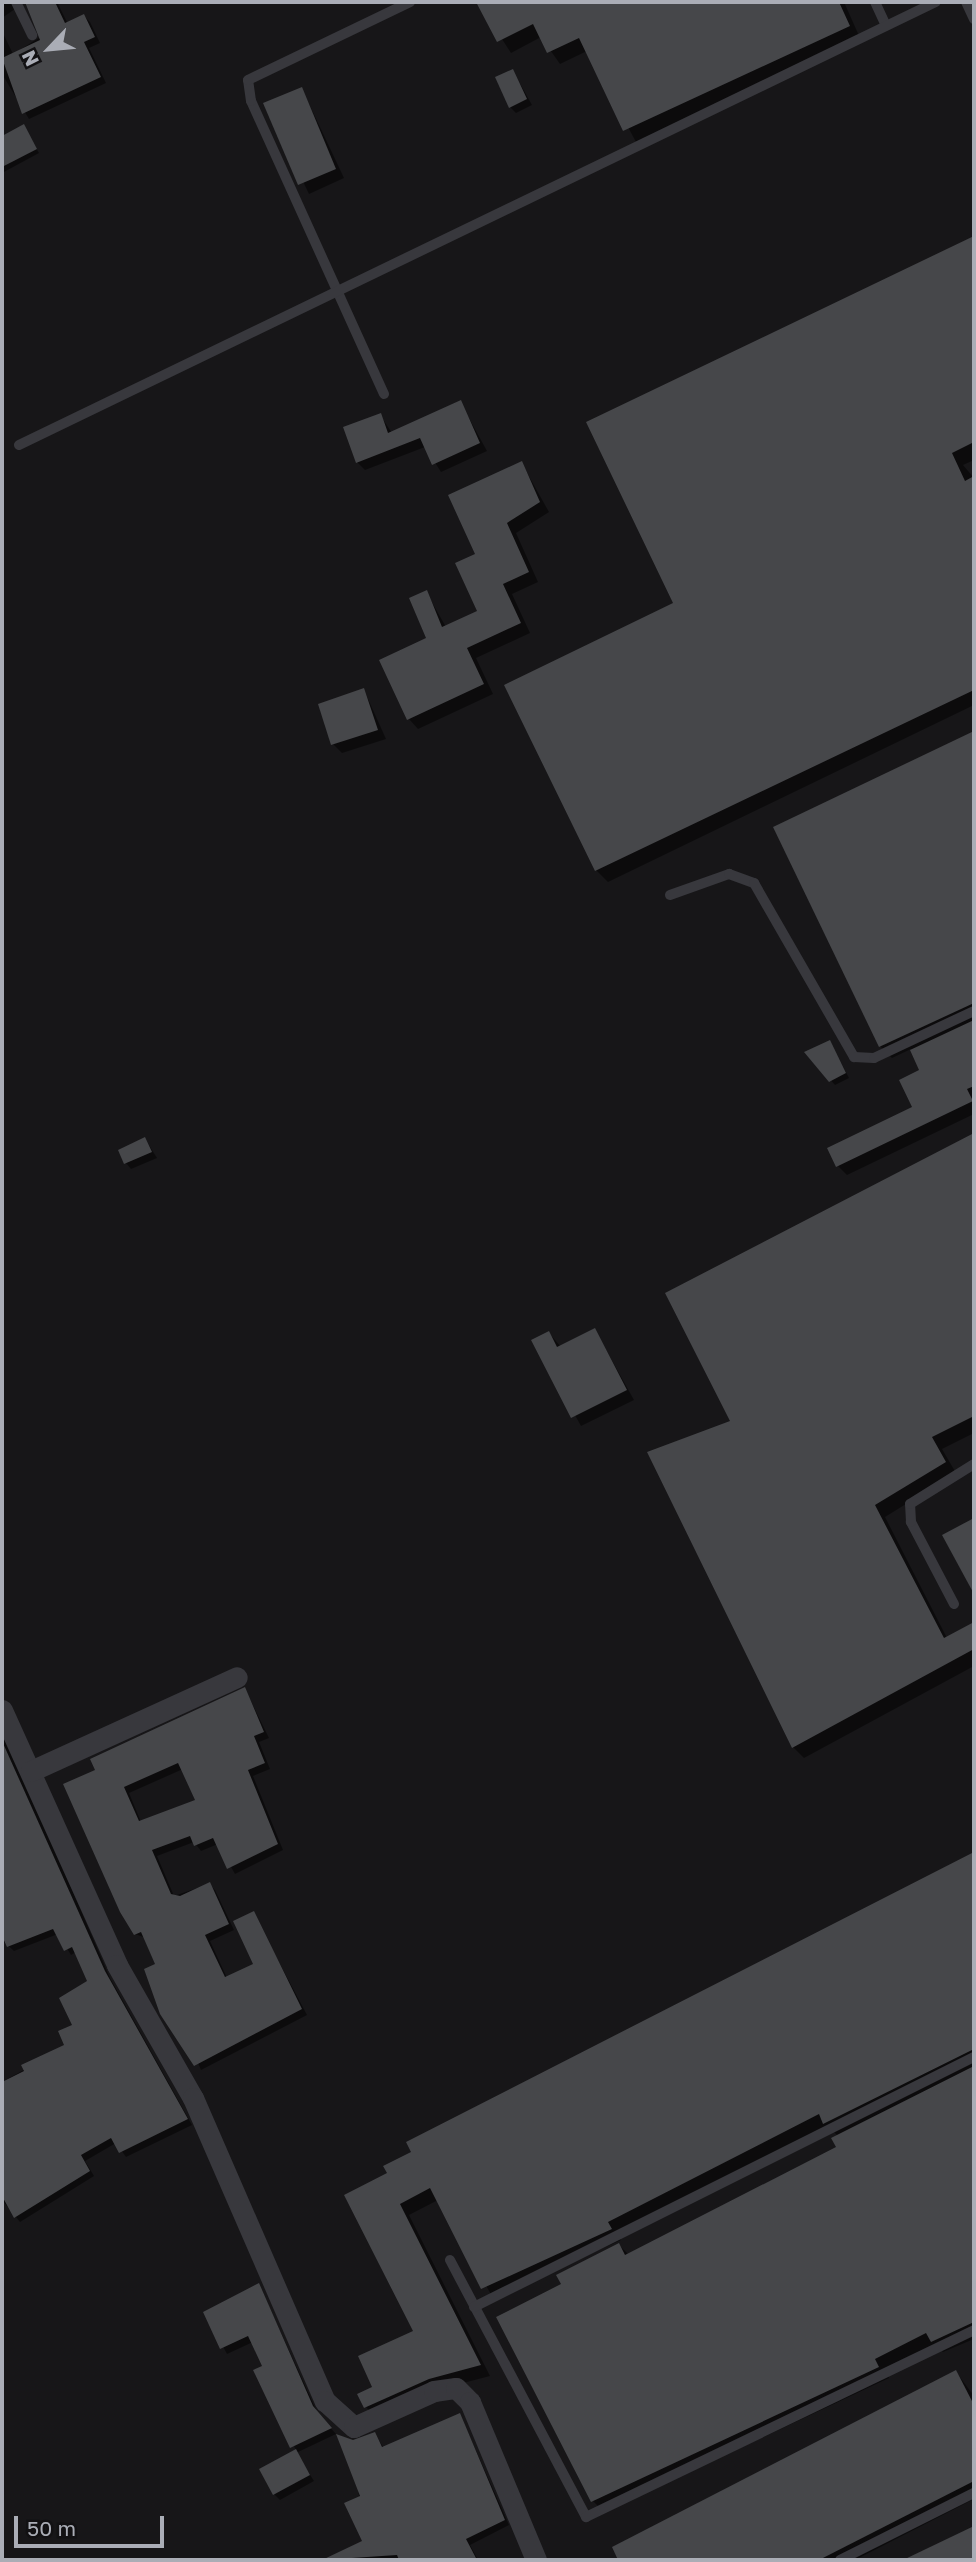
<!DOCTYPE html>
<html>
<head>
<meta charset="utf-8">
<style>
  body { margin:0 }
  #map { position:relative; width:976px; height:2562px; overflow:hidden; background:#171618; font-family:"Golos Text",sans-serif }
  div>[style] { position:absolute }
  .shadow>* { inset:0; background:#0007 }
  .building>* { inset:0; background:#46474a }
  .lane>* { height:10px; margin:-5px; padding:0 5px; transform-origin:5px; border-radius:5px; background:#38383d }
  .street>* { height:21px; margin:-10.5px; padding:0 10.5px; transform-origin:10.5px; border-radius:10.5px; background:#38383d }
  span { translate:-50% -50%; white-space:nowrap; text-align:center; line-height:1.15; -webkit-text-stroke:6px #121113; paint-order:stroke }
  .frame { position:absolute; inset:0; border:4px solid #aaadb6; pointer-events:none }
  .north { position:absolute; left:14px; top:14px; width:70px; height:70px; -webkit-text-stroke:5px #121113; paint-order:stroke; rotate:244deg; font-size:19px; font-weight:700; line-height:28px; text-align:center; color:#aaadb6 }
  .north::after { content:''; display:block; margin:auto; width:24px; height:32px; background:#aaadb6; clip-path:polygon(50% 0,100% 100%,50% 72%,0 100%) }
  .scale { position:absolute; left:14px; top:2516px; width:150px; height:32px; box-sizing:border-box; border:4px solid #aaadb6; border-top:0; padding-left:9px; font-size:21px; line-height:24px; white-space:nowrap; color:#aaadb6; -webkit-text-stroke:5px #121113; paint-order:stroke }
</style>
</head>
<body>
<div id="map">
  <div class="shadow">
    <div style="clip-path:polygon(2px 2px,25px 2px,2px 18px)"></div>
    <div style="clip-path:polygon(25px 2px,57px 2px,68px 24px,84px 16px,90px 22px,100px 43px,89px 48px,106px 83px,29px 119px,2px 74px,2px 31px,13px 54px,42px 36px)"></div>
    <div style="clip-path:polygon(478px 2px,844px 2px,860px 38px,636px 142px,587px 51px,560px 64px,541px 37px,511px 53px)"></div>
    <div style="clip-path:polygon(513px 71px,532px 105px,516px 113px,510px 107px)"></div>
    <div style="clip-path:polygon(302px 89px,344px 178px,309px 194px,266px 104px)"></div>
    <div style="clip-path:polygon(23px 126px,39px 153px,2px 173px,2px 138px)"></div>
    <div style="clip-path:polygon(974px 238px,974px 460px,963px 465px,974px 478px,974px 705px,608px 882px,596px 870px,675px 603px,588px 423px)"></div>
    <div style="clip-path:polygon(460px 402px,487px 451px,441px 472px,425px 447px,365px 470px,357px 462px,380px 415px,392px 433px)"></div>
    <div style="clip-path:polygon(522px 464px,549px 512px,516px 533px,538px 582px,512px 594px,530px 633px,476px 658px,493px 694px,418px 729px,409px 719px,429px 638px,426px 592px,446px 627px,480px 612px,477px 555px)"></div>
    <div style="clip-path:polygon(364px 690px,386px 739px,342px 753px,333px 744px)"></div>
    <div style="clip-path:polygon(974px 733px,974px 1114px,847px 1175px,838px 1166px,914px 1108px,921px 1071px,911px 1049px,892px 1058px,880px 1046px,776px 828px)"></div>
    <div style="clip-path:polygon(830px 1042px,849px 1078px,835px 1085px,806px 1053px)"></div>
    <div style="clip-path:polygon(974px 1137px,974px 1433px,942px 1449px,956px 1473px,885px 1517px,947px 1638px,974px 1624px,974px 1666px,804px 1758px,793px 1747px,732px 1422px,667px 1294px)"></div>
    <div style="clip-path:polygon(145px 1139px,157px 1158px,131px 1169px,126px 1163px)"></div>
    <div style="clip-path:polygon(595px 1330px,634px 1400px,581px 1426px,534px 1341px,549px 1333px,561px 1347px)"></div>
    <div style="clip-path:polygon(evenodd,245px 1689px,269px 1738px,259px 1742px,270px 1769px,253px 1776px,283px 1850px,235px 1874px,218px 1844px,201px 1851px,194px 1842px,157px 1856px,174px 1896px,209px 1884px,215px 1890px,234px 1930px,210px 1941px,227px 1978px,256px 1964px,253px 1913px,307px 2015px,201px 2070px,146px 1938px,135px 1934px,97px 1771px,245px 1689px,183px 1769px,198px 1801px,141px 1822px,129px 1793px,183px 1769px)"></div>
    <div style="clip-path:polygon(2px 1727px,110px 1978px,192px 2125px,126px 2157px,116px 2143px,85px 2161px,94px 2176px,20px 2222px,2px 2200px,2px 2082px,67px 2046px,90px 1982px,76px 1952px,71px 1955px,58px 1934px,14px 1951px,2px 1940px)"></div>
    <div style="clip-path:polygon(974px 1854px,974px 2339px,943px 2352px,936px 2344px,885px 2370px,889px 2378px,604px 2512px,593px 2501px,499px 2318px,563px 2285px,619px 2245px,629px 2255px,838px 2148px,838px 2136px,828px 2126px,618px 2233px,621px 2240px,493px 2298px,438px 2200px,409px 2215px,490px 2376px,440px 2389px,376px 2418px,366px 2407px,416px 2332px,389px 2174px,413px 2153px,409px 2143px)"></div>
    <div style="clip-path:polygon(259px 2285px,318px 2414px,336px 2434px,296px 2453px,314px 2481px,280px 2500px,274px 2494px,296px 2451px,264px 2367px,253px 2342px,227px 2354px,205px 2313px)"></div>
    <div style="clip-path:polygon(956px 2372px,974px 2396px,974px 2499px,855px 2560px,620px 2560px,614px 2548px)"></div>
    <div style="clip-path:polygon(460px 2415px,509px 2525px,470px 2545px,478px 2560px,346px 2560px,342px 2552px,364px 2542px,353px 2442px,374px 2434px,384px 2448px)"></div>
    <div style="clip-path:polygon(974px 2528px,974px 2560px,907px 2560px)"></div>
  </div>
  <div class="building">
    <div style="clip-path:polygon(25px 2px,55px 2px,65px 23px,84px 14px,95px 37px,84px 42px,101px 77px,22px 114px,2px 58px,40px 40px)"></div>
    <div style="clip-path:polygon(476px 2px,839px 2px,850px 26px,623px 131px,579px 38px,547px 53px,533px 24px,497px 42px)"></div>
    <div style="clip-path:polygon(513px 69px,527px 99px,509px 108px,495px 77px)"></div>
    <div style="clip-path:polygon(302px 87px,336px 169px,298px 185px,263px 103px)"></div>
    <div style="clip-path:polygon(24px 124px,37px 149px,2px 167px,2px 136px)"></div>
    <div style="clip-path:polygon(974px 236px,974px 442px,952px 453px,965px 481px,974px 476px,974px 690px,595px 871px,504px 685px,673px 603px,586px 422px)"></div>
    <div style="clip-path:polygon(461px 400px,480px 443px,432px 465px,420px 438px,356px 463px,343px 427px,381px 413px,388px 433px)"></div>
    <div style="clip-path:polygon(522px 461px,540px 502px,507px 523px,529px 572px,503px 584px,521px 623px,467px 648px,484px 684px,407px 720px,379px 660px,426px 638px,409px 598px,427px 590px,442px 627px,477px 611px,455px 563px,475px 554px,448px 495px)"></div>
    <div style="clip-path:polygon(364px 688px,378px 730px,331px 745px,318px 704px)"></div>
    <div style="clip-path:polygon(974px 731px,974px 1003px,879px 1047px,773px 827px)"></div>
    <div style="clip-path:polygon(974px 1020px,974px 1086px,967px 1089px,973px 1101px,836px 1167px,827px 1148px,912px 1107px,899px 1080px,919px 1070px,910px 1050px)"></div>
    <div style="clip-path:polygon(830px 1040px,846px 1073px,829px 1082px,804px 1052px)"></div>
    <div style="clip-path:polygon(974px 1133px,974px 1416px,932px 1437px,946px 1462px,875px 1505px,944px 1638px,974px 1622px,974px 1649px,792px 1748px,647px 1452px,730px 1421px,665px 1293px)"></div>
    <div style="clip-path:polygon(145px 1137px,152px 1152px,124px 1164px,118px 1150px)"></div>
    <div style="clip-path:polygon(595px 1328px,627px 1390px,571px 1418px,531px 1340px,549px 1331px,557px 1347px)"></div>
    <div style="clip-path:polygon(974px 1518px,974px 1594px,942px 1535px)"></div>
    <div style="clip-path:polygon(evenodd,245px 1687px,264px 1732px,254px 1736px,265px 1763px,248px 1770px,278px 1844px,227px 1869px,213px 1838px,194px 1846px,190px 1836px,152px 1850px,171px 1894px,180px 1896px,210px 1882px,229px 1924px,205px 1935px,225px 1977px,253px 1964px,233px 1921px,254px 1911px,302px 2009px,194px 2066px,160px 2014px,144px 1969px,155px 1964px,141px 1932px,134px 1935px,120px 1912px,63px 1784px,95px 1770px,90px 1759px,245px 1687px,178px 1763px,195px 1800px,139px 1821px,124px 1787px,178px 1763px)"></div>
    <div style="clip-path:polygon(2px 1741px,105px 1971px,188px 2119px,119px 2153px,111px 2138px,81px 2155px,90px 2171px,14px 2218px,2px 2196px,2px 2082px,24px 2071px,21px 2065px,64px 2045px,58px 2031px,72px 2025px,59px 1998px,87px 1981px,72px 1947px,64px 1951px,53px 1929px,7px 1947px,2px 1936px)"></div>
    <div style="clip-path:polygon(974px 1852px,974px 2049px,823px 2124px,819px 2114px,608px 2222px,612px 2229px,481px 2289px,430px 2188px,400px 2204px,481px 2365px,429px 2379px,364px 2408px,357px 2394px,372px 2387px,358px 2356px,413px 2331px,344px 2195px,387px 2173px,383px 2166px,411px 2152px,406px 2142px)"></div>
    <div style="clip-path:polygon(974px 2066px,974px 2322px,931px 2342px,926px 2333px,875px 2359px,879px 2367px,591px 2502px,496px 2317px,561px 2284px,556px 2275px,619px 2243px,625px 2255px,836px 2147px,831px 2138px)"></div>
    <div style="clip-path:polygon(259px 2283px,313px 2406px,332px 2428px,290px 2448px,253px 2370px,262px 2366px,248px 2336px,220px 2349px,203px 2312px)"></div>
    <div style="clip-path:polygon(956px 2370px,974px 2405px,974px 2481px,819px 2560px,618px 2560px,612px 2547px)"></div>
    <div style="clip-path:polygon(460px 2413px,505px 2520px,466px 2539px,477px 2560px,399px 2560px,397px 2555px,322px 2560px,362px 2541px,344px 2503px,360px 2496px,336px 2434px,353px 2440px,375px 2432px,382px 2447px)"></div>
    <div style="clip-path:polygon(296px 2449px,310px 2475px,273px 2495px,259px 2469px)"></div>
    <div style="clip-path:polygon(974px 2526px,974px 2560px,903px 2560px)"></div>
  </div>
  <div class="lane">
    <div style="left:16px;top:2px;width:37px;rotate:64deg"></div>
    <div style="left:875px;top:2px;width:26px;rotate:65deg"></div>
    <div style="left:966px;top:2px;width:19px;rotate:65deg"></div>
    <div style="left:384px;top:394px;width:322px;rotate:-114.4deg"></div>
    <div style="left:251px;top:101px;width:21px;rotate:-98deg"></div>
    <div style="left:248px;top:80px;width:180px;rotate:-25.7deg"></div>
    <div style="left:19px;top:445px;width:1018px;rotate:-25.79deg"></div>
    <div style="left:670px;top:895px;width:63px;rotate:-19.6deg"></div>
    <div style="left:729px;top:874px;width:27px;rotate:20deg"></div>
    <div style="left:754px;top:883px;width:201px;rotate:60.1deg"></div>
    <div style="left:854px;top:1057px;width:20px;rotate:3deg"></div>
    <div style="left:874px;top:1058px;width:110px;rotate:-25.2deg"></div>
    <div style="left:954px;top:1604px;width:93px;rotate:-117.7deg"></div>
    <div style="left:911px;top:1522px;width:18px;rotate:-93deg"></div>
    <div style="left:910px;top:1504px;width:75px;rotate:-32deg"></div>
    <div style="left:450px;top:2260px;width:291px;rotate:62.1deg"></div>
    <div style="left:586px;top:2517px;width:431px;rotate:-25.7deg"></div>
    <div style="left:474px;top:2307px;width:559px;rotate:-26.57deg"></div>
    <div style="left:840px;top:2560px;width:150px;rotate:-26.6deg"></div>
  </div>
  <div class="street">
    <div style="left:2px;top:1710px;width:280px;rotate:65.7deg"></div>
    <div style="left:117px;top:1965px;width:153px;rotate:60.3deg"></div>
    <div style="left:193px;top:2098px;width:331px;rotate:66.5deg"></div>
    <div style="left:325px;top:2401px;width:39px;rotate:42deg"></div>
    <div style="left:354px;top:2427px;width:88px;rotate:-24.2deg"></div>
    <div style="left:434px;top:2391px;width:22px;rotate:-8deg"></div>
    <div style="left:456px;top:2388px;width:20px;rotate:45deg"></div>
    <div style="left:470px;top:2402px;width:171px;rotate:67.3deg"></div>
    <div style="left:31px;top:1771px;width:226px;rotate:-24.5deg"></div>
  </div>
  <div class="frame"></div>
  <div class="north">N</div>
  <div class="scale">50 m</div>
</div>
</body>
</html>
